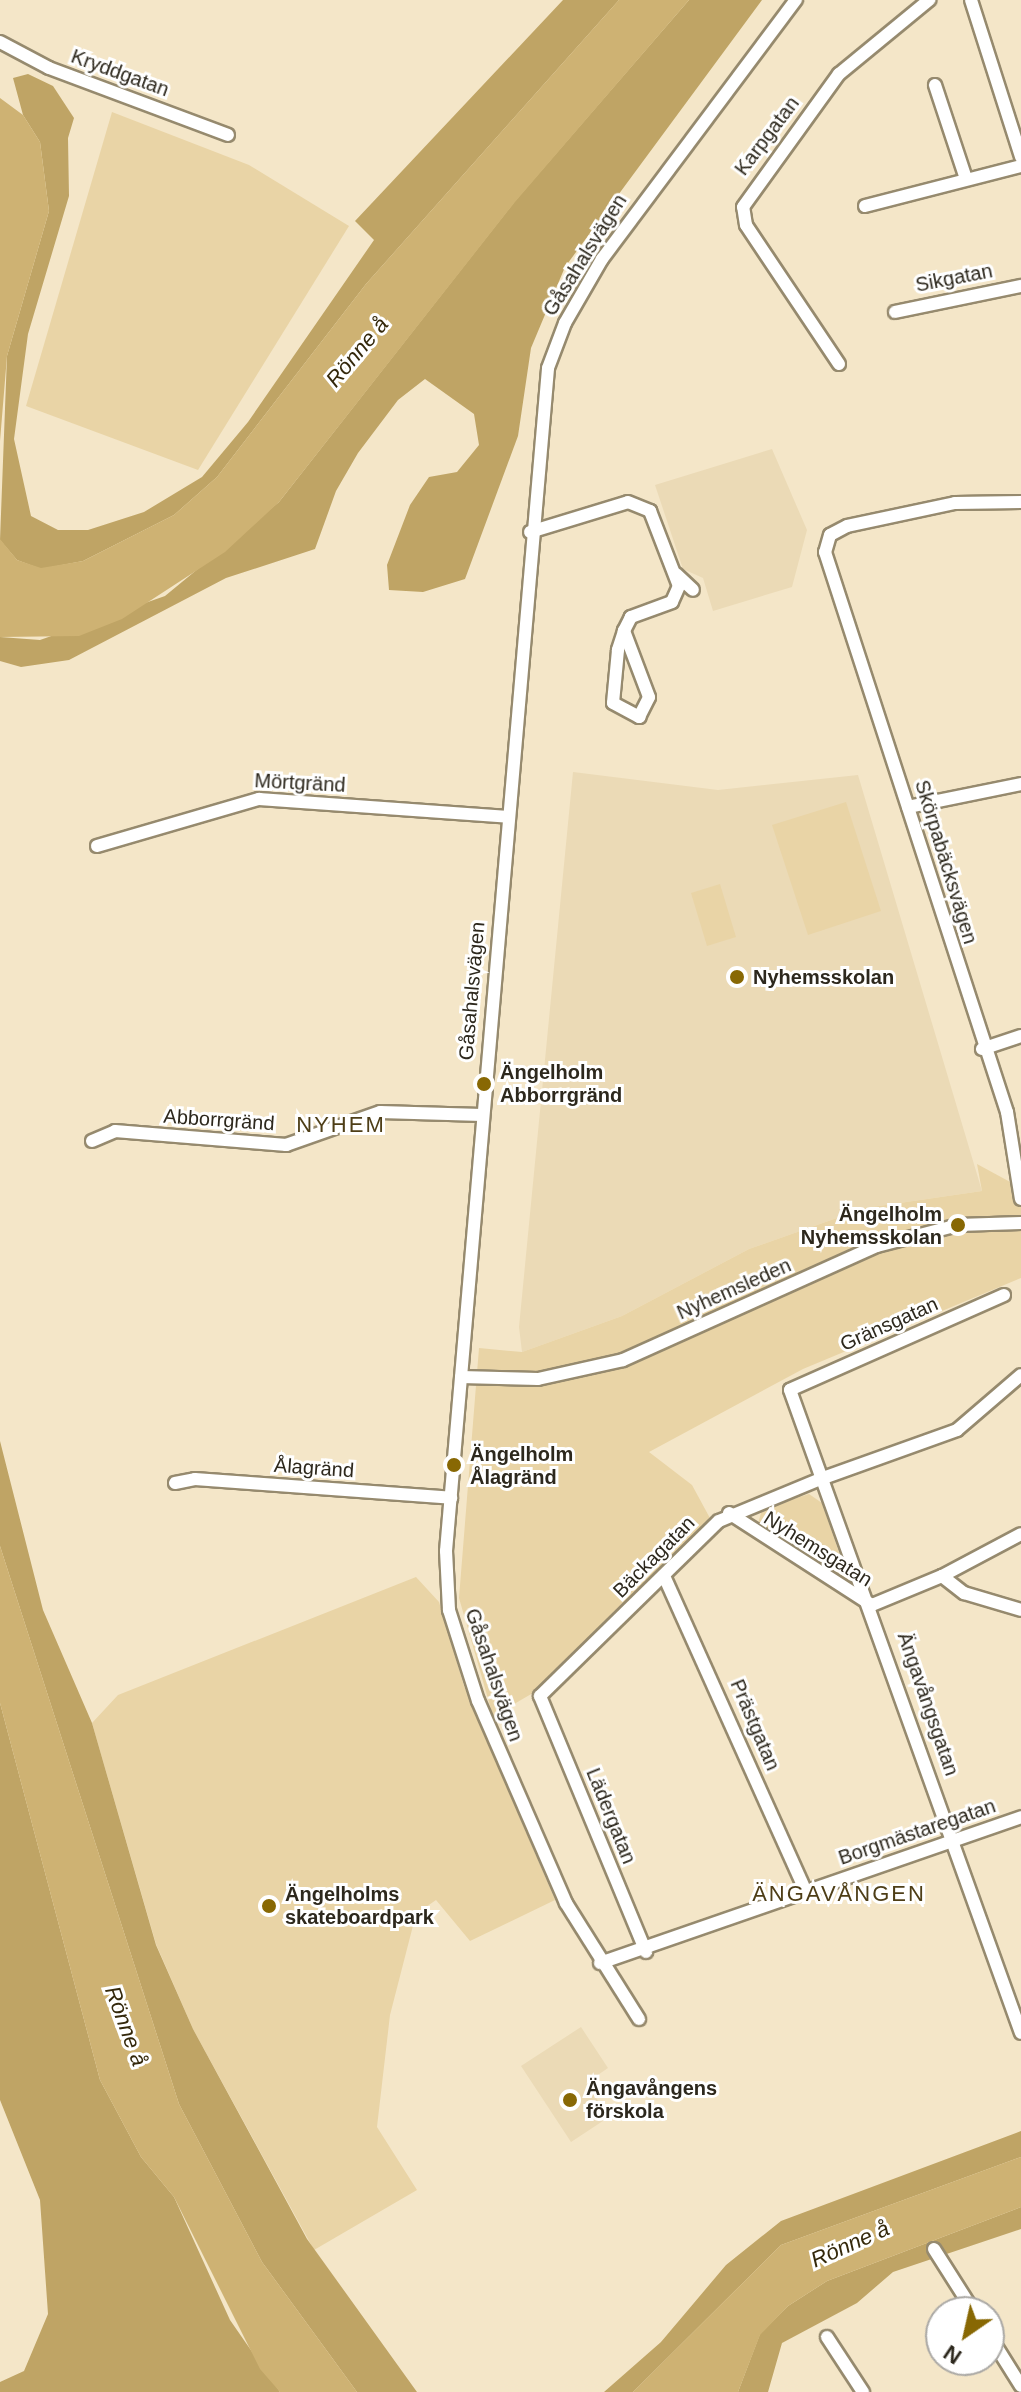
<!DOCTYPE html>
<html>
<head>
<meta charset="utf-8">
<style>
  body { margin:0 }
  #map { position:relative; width:1021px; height:2392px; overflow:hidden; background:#f4e6c8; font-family:Arial,sans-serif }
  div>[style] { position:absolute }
  .built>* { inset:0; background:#ebdab6 }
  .green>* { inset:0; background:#e9d4a6 }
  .forest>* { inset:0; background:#bfa465 }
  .water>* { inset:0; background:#ceb273 }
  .roads { filter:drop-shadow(2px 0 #968a6e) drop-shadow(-2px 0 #968a6e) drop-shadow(0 2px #968a6e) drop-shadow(0 -2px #968a6e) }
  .street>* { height:12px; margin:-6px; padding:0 6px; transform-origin:6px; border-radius:6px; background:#fff }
  .dots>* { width:22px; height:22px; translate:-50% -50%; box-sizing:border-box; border:4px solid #fff; border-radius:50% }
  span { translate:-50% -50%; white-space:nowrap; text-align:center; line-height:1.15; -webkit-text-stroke:6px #fff; paint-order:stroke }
  .street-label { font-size:20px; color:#2d281d }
  .poi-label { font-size:20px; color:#2d281d; font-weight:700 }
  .left { translate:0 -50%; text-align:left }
  .right { translate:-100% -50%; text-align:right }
  .water-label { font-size:22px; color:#34280b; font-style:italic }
  .neighbourhood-label { font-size:22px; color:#4e3e17; letter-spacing:2px }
  .north { position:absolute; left:925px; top:2296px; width:80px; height:80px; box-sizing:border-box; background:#fff; border:2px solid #aba9a5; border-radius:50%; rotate:214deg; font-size:22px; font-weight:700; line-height:32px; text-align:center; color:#2d281d }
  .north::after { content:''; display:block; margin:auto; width:28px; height:36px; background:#886804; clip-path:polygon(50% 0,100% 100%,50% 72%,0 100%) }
</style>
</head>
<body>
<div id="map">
  <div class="built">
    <div style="clip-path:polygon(772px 449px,807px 530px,792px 587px,713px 611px,703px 578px,683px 569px,655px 485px)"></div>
    <div style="clip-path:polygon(573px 772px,718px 790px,858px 775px,982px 1191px,865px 1208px,749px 1249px,622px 1316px,522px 1352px,519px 1327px)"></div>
    <div style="clip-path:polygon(581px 2027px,608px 2068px,586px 2083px,609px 2117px,571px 2142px,521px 2066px)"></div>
  </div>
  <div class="green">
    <div style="clip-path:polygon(112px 112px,249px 165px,349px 226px,198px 470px,26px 406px)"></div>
    <div style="clip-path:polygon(846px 802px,881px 911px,808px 935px,772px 825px)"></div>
    <div style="clip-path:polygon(720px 884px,736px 937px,707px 946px,691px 893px)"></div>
    <div style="clip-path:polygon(977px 1164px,1021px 1188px,1021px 1278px,803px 1369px,649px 1452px,692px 1485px,711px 1520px,533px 1693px,493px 1716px,459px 1598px,479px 1348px,522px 1352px,622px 1316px,749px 1249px,865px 1208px,982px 1191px)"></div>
    <div style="clip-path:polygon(809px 1494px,822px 1503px,847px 1576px,758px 1524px,762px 1509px)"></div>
    <div style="clip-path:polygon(416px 1577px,439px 1602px,464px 1686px,555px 1900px,470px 1941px,436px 1900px,416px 1914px,390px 2015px,377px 2127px,417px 2190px,314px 2250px,193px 2029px,156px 1944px,92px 1723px,118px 1695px)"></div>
  </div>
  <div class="forest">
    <div style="clip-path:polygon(563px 0,619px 0,366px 284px,217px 477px,174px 515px,83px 561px,41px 569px,17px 560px,0 540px,7px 356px,49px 211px,40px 142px,23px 115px,13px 78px,28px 74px,53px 86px,74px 118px,68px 138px,69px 196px,28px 334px,14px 439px,31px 516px,58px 530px,88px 530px,144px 512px,202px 477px,248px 422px,374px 240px,355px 221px)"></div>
    <div style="clip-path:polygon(689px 0,762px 0,565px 267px,531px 348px,518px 436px,465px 579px,423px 592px,389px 590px,387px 565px,410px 505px,429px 477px,457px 472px,479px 445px,474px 414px,425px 379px,398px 400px,358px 453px,336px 491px,315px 549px,226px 578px,69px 660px,21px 667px,0 661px,0 637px,40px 640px,165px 596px,279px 502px,515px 201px)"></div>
    <div style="clip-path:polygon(0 1441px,43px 1610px,92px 1723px,156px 1945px,193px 2029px,307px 2239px,417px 2392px,357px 2392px,262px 2262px,179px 2104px,0 1546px)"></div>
    <div style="clip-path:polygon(0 1703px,100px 2080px,141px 2157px,174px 2197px,230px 2320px,280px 2392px,0 2392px,0 2382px,24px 2371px,48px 2314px,40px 2200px,0 2100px)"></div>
    <div style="clip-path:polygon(1021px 2131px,1021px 2157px,781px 2245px,633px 2392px,604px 2392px,661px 2342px,726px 2265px,781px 2221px)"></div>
    <div style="clip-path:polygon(1021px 2207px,1021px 2229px,893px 2272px,857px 2303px,782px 2343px,768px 2392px,738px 2392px,760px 2334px,788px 2306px,827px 2281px)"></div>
  </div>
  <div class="water">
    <div style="clip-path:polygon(619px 0,689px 0,515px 202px,279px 502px,225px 552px,122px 619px,79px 636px,0 637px,0 539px,17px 560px,41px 568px,83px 561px,174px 515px,217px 477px,366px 284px)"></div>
    <div style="clip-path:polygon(0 98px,23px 115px,40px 142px,49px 211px,7px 356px,0 441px)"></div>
    <div style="clip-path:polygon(0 1546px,179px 2104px,262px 2262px,357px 2392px,280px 2392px,260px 2369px,174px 2197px,141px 2157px,100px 2080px,0 1703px)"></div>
    <div style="clip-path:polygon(1021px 2157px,1021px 2207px,827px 2281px,788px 2306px,760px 2335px,738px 2392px,633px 2392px,781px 2245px)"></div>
  </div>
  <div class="roads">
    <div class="street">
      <div style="left:971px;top:0;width:165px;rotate:72.3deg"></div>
      <div style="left:0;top:42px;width:55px;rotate:28deg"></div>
      <div style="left:49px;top:68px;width:191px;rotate:20.5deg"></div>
      <div style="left:935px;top:85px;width:99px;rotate:71.7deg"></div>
      <div style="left:865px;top:206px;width:161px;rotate:-14.4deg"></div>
      <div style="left:895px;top:312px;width:129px;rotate:-11.7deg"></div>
      <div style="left:839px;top:364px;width:167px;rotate:-123.8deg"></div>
      <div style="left:746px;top:225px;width:18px;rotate:-99deg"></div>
      <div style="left:743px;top:207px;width:164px;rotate:-54.2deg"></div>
      <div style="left:839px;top:74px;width:117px;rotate:-39.4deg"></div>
      <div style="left:1021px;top:502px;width:66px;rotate:179.1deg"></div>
      <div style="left:955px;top:503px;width:110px;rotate:168deg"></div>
      <div style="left:847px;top:526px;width:19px;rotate:152deg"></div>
      <div style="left:830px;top:535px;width:18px;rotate:106deg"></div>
      <div style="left:825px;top:552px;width:589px;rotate:72deg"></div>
      <div style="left:1007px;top:1112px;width:88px;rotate:80.9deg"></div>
      <div style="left:530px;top:532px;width:102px;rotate:-17deg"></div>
      <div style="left:628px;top:502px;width:24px;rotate:22deg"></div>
      <div style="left:650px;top:511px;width:80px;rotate:68.9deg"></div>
      <div style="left:679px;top:586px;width:17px;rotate:114deg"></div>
      <div style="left:672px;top:602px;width:44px;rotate:159.9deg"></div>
      <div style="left:631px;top:617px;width:16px;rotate:117deg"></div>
      <div style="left:624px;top:631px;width:20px;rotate:108deg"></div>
      <div style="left:618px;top:650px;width:53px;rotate:95.4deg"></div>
      <div style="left:613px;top:703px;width:30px;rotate:28deg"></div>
      <div style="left:639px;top:717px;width:22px;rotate:-63deg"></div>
      <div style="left:649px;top:697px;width:71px;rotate:-110.7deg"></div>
      <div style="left:676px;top:574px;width:23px;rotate:43deg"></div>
      <div style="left:908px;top:807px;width:115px;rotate:-11.5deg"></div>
      <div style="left:97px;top:846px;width:169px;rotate:-16.2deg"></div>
      <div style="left:259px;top:799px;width:250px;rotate:4.1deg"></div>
      <div style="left:982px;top:1049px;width:41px;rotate:-18.4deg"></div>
      <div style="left:92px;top:1141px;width:25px;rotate:-23deg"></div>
      <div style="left:115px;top:1131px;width:172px;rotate:4.7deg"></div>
      <div style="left:286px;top:1145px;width:100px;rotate:-19.3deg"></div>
      <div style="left:380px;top:1112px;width:102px;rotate:1.7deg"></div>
      <div style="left:1004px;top:1295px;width:234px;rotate:156.1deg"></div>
      <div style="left:790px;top:1390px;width:683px;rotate:70.24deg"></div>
      <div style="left:461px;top:1377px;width:77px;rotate:1.5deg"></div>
      <div style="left:538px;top:1379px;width:87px;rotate:-12.6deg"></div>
      <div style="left:623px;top:1360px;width:278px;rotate:-24.2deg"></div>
      <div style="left:877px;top:1246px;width:84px;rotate:-14.5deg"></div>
      <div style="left:958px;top:1225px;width:63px;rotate:-1.8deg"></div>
      <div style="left:826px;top:1477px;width:139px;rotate:-19.7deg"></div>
      <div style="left:957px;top:1430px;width:84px;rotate:-40.7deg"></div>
      <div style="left:175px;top:1483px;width:20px;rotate:-11deg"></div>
      <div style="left:195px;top:1479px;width:257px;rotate:4.2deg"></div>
      <div style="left:729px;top:1513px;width:170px;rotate:32.8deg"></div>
      <div style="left:872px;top:1605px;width:76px;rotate:-22.5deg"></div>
      <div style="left:942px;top:1576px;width:28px;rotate:38deg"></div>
      <div style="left:964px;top:1593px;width:59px;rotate:16.6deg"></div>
      <div style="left:664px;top:1576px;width:346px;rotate:65.8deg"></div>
      <div style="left:942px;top:1576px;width:89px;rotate:-28deg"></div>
      <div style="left:646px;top:1952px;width:277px;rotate:-112.5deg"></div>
      <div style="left:540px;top:1696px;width:250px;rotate:-44.4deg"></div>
      <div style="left:719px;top:1521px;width:107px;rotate:-22.5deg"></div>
      <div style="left:600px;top:1963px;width:446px;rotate:-19.1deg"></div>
      <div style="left:639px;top:2019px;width:137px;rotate:-122.2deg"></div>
      <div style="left:566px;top:1903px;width:220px;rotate:-113.5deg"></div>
      <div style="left:478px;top:1701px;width:96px;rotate:-107.7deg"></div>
      <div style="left:449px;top:1610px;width:59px;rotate:-92.9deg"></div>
      <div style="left:446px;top:1551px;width:1187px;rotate:-85.07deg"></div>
      <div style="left:548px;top:368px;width:48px;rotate:-69.3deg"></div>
      <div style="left:565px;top:323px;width:74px;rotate:-60deg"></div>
      <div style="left:602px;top:259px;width:324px;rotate:-53.2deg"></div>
      <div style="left:934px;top:2249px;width:75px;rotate:57.6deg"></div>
      <div style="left:989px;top:2335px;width:60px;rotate:57.9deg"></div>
      <div style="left:827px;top:2337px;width:66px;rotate:56.8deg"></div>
    </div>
  </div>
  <div class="dots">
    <div style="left:737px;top:977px;background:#886804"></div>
    <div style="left:484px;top:1084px;background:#886804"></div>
    <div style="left:958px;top:1225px;background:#886804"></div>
    <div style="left:454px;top:1465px;background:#886804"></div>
    <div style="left:269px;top:1906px;background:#886804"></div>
    <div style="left:570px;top:2100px;background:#886804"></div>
  </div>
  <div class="street-label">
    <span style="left:120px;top:73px;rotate:20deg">Kryddgatan</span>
    <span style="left:767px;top:136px;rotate:-53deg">Karpgatan</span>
    <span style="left:585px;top:255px;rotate:-58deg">Gåsahalsvägen</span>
    <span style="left:954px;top:278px;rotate:-11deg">Sikgatan</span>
    <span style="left:300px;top:783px;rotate:3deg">Mörtgränd</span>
    <span style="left:946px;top:862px;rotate:73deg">Skörpabäcksvägen</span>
    <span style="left:472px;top:991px;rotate:-85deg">Gåsahalsvägen</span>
    <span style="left:219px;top:1120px;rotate:4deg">Abborrgränd</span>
    <span style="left:734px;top:1289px;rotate:-24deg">Nyhemsleden</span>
    <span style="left:889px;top:1324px;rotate:-24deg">Gränsgatan</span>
    <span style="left:314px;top:1468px;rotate:4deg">Ålagränd</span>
    <span style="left:818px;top:1549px;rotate:32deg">Nyhemsgatan</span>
    <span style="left:654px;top:1557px;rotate:-45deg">Bäckagatan</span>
    <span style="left:494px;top:1675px;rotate:71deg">Gåsahalsvägen</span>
    <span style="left:928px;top:1704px;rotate:71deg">Ängavångsgatan</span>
    <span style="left:755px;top:1725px;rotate:67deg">Prästgatan</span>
    <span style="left:611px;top:1816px;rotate:68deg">Lädergatan</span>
    <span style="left:917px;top:1832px;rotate:-19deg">Borgmästaregatan</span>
  </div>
  <div class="poi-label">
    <span class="left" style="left:753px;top:977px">Nyhemsskolan</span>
    <span class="left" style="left:500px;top:1084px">Ängelholm<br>Abborrgränd</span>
    <span class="right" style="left:942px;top:1226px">Ängelholm<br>Nyhemsskolan</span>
    <span class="left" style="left:470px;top:1466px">Ängelholm<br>Ålagränd</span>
    <span class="left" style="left:285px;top:1906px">Ängelholms<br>skateboardpark</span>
    <span class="left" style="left:586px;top:2100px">Ängavångens<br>förskola</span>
  </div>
  <div class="water-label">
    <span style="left:357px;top:352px;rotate:-50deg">Rönne å</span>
    <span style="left:126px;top:2026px;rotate:70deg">Rönne å</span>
    <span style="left:850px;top:2244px;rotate:-24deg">Rönne å</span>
  </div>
  <div class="neighbourhood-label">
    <span style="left:341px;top:1125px">NYHEM</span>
    <span style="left:839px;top:1894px">ÄNGAVÅNGEN</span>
  </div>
  <div class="north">N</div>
</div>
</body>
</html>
